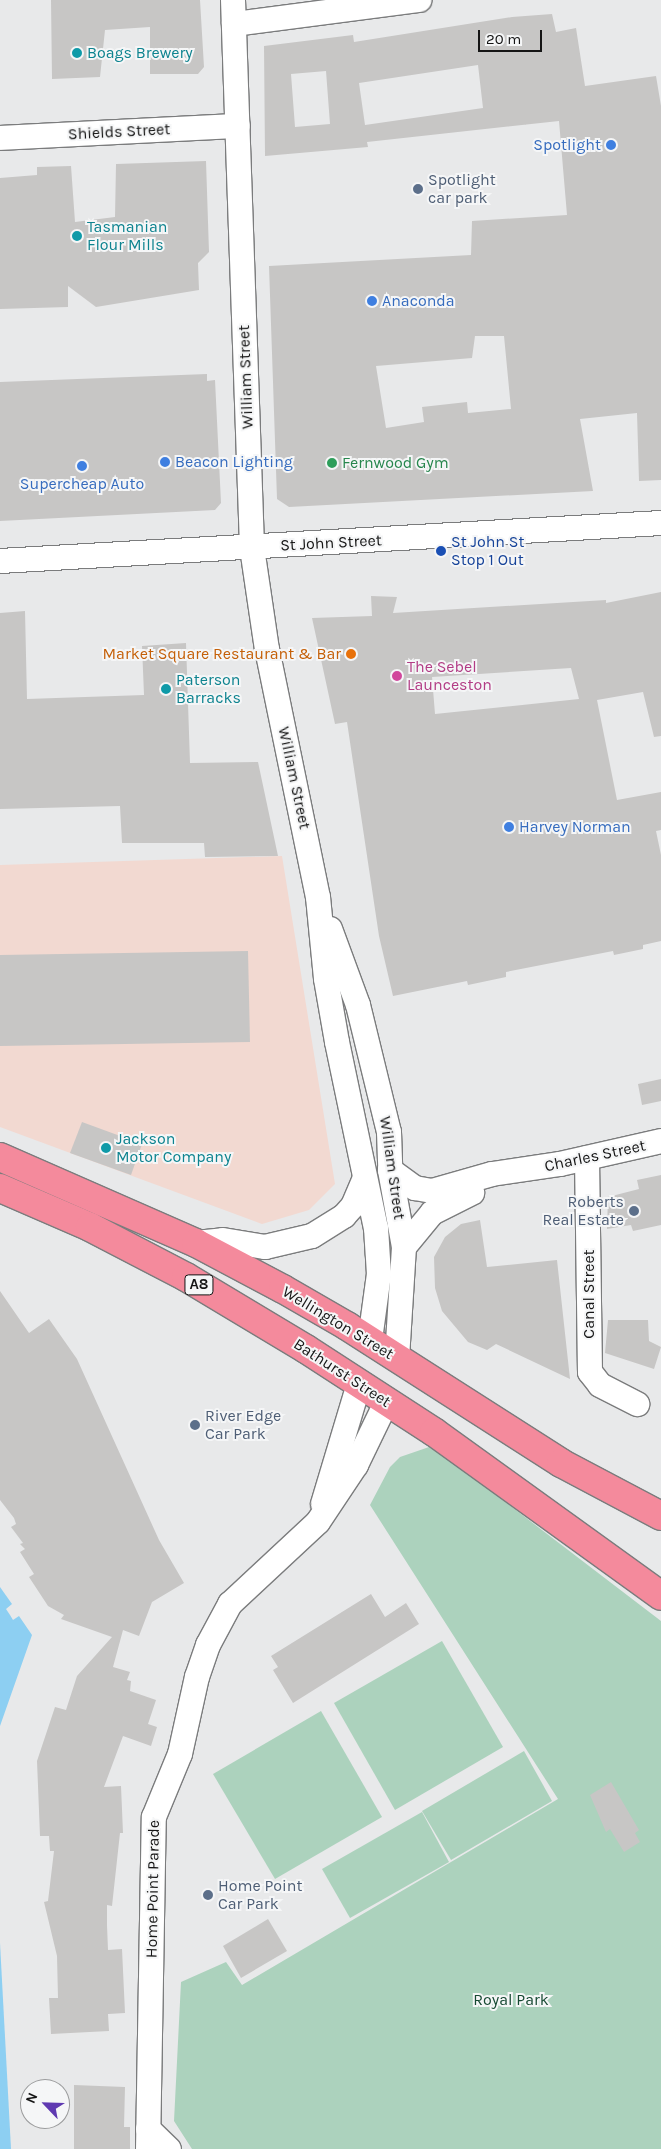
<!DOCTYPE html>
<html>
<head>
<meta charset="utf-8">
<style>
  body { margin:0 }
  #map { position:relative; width:661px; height:2149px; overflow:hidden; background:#e8e9ea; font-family:Karla,sans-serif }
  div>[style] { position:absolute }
  .commercial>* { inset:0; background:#f2d9d1 }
  .green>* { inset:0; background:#acd2bd }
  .water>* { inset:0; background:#8dcff2 }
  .building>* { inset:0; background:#c7c6c5 }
  .roads { filter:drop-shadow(1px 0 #7b7c7d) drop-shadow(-1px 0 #7b7c7d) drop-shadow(0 1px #7b7c7d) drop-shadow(0 -1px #7b7c7d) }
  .street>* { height:24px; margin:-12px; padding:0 12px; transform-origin:12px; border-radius:12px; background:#fff }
  .highway>* { height:28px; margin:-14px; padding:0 14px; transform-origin:14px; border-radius:14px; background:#f48a9c }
  .dots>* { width:14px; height:14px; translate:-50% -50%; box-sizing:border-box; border:2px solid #f5f6f7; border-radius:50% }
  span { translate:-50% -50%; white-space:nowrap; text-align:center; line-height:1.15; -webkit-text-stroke:4px #f5f6f7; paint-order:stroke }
  .shield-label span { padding:1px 4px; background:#f5f6f7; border:1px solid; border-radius:4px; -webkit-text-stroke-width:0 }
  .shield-label { font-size:15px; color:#151515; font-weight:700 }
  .culture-label { font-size:16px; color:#0d838f }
  .left { translate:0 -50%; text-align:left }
  .street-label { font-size:16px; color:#151515 }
  .shop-label { font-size:16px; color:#366cbe }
  .right { translate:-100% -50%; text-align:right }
  .service-label { font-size:16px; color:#4e5e75 }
  .leisure-label { font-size:16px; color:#27864d }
  .transit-label { font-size:16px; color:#164399 }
  .food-label { font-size:16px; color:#c56008 }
  .hotel-label { font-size:16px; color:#b23c85 }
  .park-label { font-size:16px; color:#164932 }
  .north { position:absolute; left:20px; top:2079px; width:50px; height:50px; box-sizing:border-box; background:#f5f6f7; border:1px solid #9b9c9d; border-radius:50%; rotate:294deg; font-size:14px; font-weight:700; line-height:20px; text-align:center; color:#151515 }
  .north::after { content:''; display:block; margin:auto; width:18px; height:22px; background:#5f39b1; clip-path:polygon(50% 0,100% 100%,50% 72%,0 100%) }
  .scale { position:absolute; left:478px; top:30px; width:64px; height:22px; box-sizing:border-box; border:2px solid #151515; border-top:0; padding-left:6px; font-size:15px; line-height:18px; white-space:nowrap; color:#151515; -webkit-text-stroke:4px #f5f6f7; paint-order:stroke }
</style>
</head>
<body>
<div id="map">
  <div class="commercial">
    <div style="clip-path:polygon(282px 856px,335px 1184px,309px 1210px,262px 1224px,0 1127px,0 865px)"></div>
  </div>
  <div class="green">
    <div style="clip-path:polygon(432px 1446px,661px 1621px,661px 2149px,192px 2149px,174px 2121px,181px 1982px,226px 1962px,242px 1985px,558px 1799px,370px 1505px,390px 1467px,400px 1457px)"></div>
    <div style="clip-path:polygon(442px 1641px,503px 1747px,395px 1810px,334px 1703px)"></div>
    <div style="clip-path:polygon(321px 1711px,382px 1817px,275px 1879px,213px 1774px)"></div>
    <div style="clip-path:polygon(524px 1751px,552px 1801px,451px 1860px,422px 1811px)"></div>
    <div style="clip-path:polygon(422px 1812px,449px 1862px,350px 1918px,322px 1869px)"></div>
  </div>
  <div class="water">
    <div style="clip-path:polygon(0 1587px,12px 1604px,6px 1609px,10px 1615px,13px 1620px,19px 1616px,32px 1635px,0 1726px)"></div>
    <div style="clip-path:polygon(0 1943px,11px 2149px,0 2149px)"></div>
  </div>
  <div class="building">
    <div style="clip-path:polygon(51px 0,200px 0,204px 67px,198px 74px,150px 74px,150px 27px,105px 30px,100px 77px,52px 79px)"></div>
    <div style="clip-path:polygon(evenodd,552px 14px,556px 32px,576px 28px,585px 86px,656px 76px,661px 106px,661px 480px,639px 481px,637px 413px,580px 419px,593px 491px,289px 507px,277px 499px,269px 266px,471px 255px,472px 221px,567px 215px,559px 121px,367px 142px,368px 147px,265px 156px,264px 46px,353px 35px,354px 42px,512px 17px,552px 14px,478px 65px,483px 108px,365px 125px,359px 83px,478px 65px,552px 14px,326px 71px,330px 124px,295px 127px,291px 74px,326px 71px,552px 14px,475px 336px,504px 336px,511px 409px,468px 413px,467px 402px,422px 407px,424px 422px,386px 428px,376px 366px,472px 358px,475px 336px)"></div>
    <div style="clip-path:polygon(206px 161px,209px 252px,198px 263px,199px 290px,96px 307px,68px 286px,68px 307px,0 309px,0 178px,37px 175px,37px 167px,71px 166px,75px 222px,115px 217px,116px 164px)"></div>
    <div style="clip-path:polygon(207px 374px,207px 381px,215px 380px,221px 503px,215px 510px,0 521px,0 382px)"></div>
    <div style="clip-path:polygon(evenodd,661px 592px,661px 736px,654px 737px,643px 692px,597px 700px,617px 800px,661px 792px,661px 830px,656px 831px,661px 855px,661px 941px,643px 945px,643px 949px,614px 955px,613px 951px,506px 972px,506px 977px,468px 985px,467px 981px,393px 996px,379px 936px,347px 722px,335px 724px,312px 618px,372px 616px,371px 596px,397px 597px,393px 613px,606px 600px,606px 603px,661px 592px,571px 668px,579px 699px,435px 714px,432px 677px,571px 668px)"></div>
    <div style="clip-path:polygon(25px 611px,27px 699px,144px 695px,142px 646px,186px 643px,190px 763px,258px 762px,278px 856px,205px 857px,204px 843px,122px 843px,120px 806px,0 809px,0 613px)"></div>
    <div style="clip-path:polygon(248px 951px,250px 1042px,0 1046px,0 955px)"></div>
    <div style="clip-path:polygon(661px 1079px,661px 1101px,642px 1105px,638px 1084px)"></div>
    <div style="clip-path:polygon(82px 1122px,142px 1144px,131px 1175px,70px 1153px)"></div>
    <div style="clip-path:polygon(661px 1175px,661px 1225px,633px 1231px,631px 1225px,607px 1229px,608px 1197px,639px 1189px,637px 1180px)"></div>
    <div style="clip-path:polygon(480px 1220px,487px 1267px,557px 1260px,570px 1379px,496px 1344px,487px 1350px,468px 1342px,442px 1311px,435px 1288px,434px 1257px,445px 1237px,461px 1224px)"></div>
    <div style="clip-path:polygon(0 1291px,29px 1333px,49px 1319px,77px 1359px,159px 1540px,184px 1583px,152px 1602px,139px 1636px,123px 1630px,113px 1667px,130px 1672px,127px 1680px,131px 1681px,130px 1691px,156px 1700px,148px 1724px,157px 1727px,151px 1746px,123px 1736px,104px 1787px,121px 1786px,123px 1833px,120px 1833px,112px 1906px,107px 1905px,107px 1925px,108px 1950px,122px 1949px,125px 2013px,108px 2014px,109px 2031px,51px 2034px,49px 1998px,58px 1998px,57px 1956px,44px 1902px,48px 1901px,54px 1851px,50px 1851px,49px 1836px,40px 1836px,37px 1761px,55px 1707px,66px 1710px,77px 1676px,112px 1637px,61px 1619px,64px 1615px,48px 1606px,29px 1577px,34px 1574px,20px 1552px,25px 1549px,20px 1544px,23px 1543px,11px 1527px,16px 1524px,14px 1518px,0 1500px)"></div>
    <div style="clip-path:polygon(608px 1320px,648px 1320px,649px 1341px,661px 1347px,654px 1369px,605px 1353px)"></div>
    <div style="clip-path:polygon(371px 1594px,385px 1617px,406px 1603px,419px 1624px,293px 1703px,273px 1670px,278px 1667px,271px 1656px)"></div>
    <div style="clip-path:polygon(611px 1782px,639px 1830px,635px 1833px,640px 1842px,624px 1852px,610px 1829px,606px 1832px,590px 1795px)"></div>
    <div style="clip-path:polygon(268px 1919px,287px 1951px,241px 1978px,223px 1946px)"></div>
    <div style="clip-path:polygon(74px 2085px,125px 2087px,124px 2127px,130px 2127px,130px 2149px,74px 2149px)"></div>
  </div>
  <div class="roads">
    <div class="street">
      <div style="left:233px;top:0;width:548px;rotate:88.01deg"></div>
      <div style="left:252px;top:548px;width:102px;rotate:81.6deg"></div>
      <div style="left:267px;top:649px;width:253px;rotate:78.4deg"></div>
      <div style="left:318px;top:897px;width:82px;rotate:84.4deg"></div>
      <div style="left:326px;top:979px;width:64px;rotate:80.1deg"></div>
      <div style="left:337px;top:1042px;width:190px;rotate:78.2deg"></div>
      <div style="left:376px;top:1228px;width:46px;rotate:86.3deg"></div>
      <div style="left:379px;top:1274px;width:67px;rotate:97.8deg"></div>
      <div style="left:234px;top:24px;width:187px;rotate:-7.4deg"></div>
      <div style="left:0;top:138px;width:238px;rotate:-2.9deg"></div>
      <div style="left:0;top:561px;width:662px;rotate:-3.29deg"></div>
      <div style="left:330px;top:929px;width:81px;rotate:69.8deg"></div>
      <div style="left:358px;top:1005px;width:131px;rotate:76.3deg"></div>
      <div style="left:389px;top:1132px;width:38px;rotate:88deg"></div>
      <div style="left:390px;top:1170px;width:78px;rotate:79.7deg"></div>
      <div style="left:404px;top:1247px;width:112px;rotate:93.6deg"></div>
      <div style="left:587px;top:1158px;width:214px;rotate:89.2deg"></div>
      <div style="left:590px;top:1372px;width:16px;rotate:52deg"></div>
      <div style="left:600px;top:1385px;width:42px;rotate:27.2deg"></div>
      <div style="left:390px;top:1170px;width:31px;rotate:36deg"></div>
      <div style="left:415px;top:1188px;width:17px;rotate:10deg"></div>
      <div style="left:432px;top:1191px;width:62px;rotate:-15.8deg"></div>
      <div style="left:492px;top:1174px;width:69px;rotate:-8.4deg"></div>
      <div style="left:560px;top:1164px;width:104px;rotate:-12.8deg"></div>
      <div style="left:196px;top:1243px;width:27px;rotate:-6deg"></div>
      <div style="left:223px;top:1240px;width:43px;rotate:9.5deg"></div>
      <div style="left:265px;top:1247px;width:48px;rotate:-13.2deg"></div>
      <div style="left:312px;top:1236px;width:38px;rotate:-32deg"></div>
      <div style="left:344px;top:1216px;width:13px;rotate:-48deg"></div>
      <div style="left:353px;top:1206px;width:30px;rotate:-67deg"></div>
      <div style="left:404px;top:1247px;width:44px;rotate:-50.5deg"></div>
      <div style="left:432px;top:1213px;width:45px;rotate:-26.6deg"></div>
      <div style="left:323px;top:1504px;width:125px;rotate:-73.3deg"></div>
      <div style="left:148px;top:2129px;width:29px;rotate:44deg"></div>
      <div style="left:148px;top:2149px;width:332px;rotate:-89deg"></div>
      <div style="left:154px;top:1817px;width:68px;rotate:-67.6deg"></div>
      <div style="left:180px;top:1754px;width:79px;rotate:-77.6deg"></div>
      <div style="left:197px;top:1677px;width:34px;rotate:-71deg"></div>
      <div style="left:208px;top:1645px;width:47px;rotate:-61.8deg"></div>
      <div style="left:230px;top:1604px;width:120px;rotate:-43deg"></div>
      <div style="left:318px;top:1522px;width:69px;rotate:-56.3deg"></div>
      <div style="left:356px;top:1465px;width:71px;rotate:-64.2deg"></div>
    </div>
    <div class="highway">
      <div style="left:0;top:1157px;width:214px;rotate:23.7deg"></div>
      <div style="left:196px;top:1243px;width:98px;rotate:27.9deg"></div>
      <div style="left:283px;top:1289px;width:74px;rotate:30deg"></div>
      <div style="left:347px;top:1326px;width:254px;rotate:32.6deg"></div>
      <div style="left:561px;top:1463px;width:113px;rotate:27.9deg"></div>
      <div style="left:0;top:1188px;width:98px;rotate:23.4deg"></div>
      <div style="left:90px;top:1227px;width:108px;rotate:27.5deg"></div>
      <div style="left:186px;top:1277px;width:140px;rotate:31deg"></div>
      <div style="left:306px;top:1349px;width:153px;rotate:33deg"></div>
      <div style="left:434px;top:1432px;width:280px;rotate:35.8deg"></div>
    </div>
  </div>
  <div class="dots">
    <div style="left:77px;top:53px;background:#0f9aa8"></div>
    <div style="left:611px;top:145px;background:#3f7fe0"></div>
    <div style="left:418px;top:189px;background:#5c6f8a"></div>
    <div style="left:77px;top:236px;background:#0f9aa8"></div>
    <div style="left:372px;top:301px;background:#3f7fe0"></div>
    <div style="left:165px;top:462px;background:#3f7fe0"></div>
    <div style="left:332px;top:463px;background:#2e9e5b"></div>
    <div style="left:82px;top:466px;background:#3f7fe0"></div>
    <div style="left:441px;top:551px;background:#1a4fb4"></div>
    <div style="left:351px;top:654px;background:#e8710a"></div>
    <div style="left:397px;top:676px;background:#d1479c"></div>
    <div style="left:166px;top:689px;background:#0f9aa8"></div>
    <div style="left:509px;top:827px;background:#3f7fe0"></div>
    <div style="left:106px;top:1148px;background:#0f9aa8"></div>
    <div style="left:634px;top:1211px;background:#5c6f8a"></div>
    <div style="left:195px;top:1425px;background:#5c6f8a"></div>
    <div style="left:208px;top:1895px;background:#5c6f8a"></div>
  </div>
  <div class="shield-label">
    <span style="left:199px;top:1285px">A8</span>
  </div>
  <div class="culture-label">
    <span class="left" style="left:87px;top:53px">Boags Brewery</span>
    <span class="left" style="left:87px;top:236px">Tasmanian<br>Flour Mills</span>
    <span class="left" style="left:176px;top:689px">Paterson<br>Barracks</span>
    <span class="left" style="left:116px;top:1148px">Jackson<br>Motor Company</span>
  </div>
  <div class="street-label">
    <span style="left:119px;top:132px;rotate:-3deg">Shields Street</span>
    <span style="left:246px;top:377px;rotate:-92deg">William Street</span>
    <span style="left:331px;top:543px;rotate:-3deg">St John Street</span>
    <span style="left:294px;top:778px;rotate:78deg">William Street</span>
    <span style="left:595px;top:1156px;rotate:-12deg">Charles Street</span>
    <span style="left:392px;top:1168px;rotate:82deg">William Street</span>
    <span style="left:589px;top:1294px;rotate:-90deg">Canal Street</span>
    <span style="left:338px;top:1323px;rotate:31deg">Wellington Street</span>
    <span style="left:342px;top:1373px;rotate:33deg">Bathurst Street</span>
    <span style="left:153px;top:1889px;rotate:-89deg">Home Point Parade</span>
  </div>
  <div class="shop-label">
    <span class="right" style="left:601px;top:145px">Spotlight</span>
    <span class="left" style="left:382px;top:301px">Anaconda</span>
    <span class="left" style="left:175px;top:462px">Beacon Lighting</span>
    <span style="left:82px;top:484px">Supercheap Auto</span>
    <span class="left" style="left:519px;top:827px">Harvey Norman</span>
  </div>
  <div class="service-label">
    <span class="left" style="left:428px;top:189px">Spotlight<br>car park</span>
    <span class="right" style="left:624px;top:1211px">Roberts<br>Real Estate</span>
    <span class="left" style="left:205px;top:1425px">River Edge<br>Car Park</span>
    <span class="left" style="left:218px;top:1895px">Home Point<br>Car Park</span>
  </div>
  <div class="leisure-label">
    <span class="left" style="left:342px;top:463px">Fernwood Gym</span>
  </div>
  <div class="transit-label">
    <span class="left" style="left:451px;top:551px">St John St<br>Stop 1 Out</span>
  </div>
  <div class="food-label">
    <span class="right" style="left:341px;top:654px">Market Square Restaurant &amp; Bar</span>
  </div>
  <div class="hotel-label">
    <span class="left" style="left:407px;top:676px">The Sebel<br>Launceston</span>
  </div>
  <div class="park-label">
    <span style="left:511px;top:2000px">Royal Park</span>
  </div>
  <div class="north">N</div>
  <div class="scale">20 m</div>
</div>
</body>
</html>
